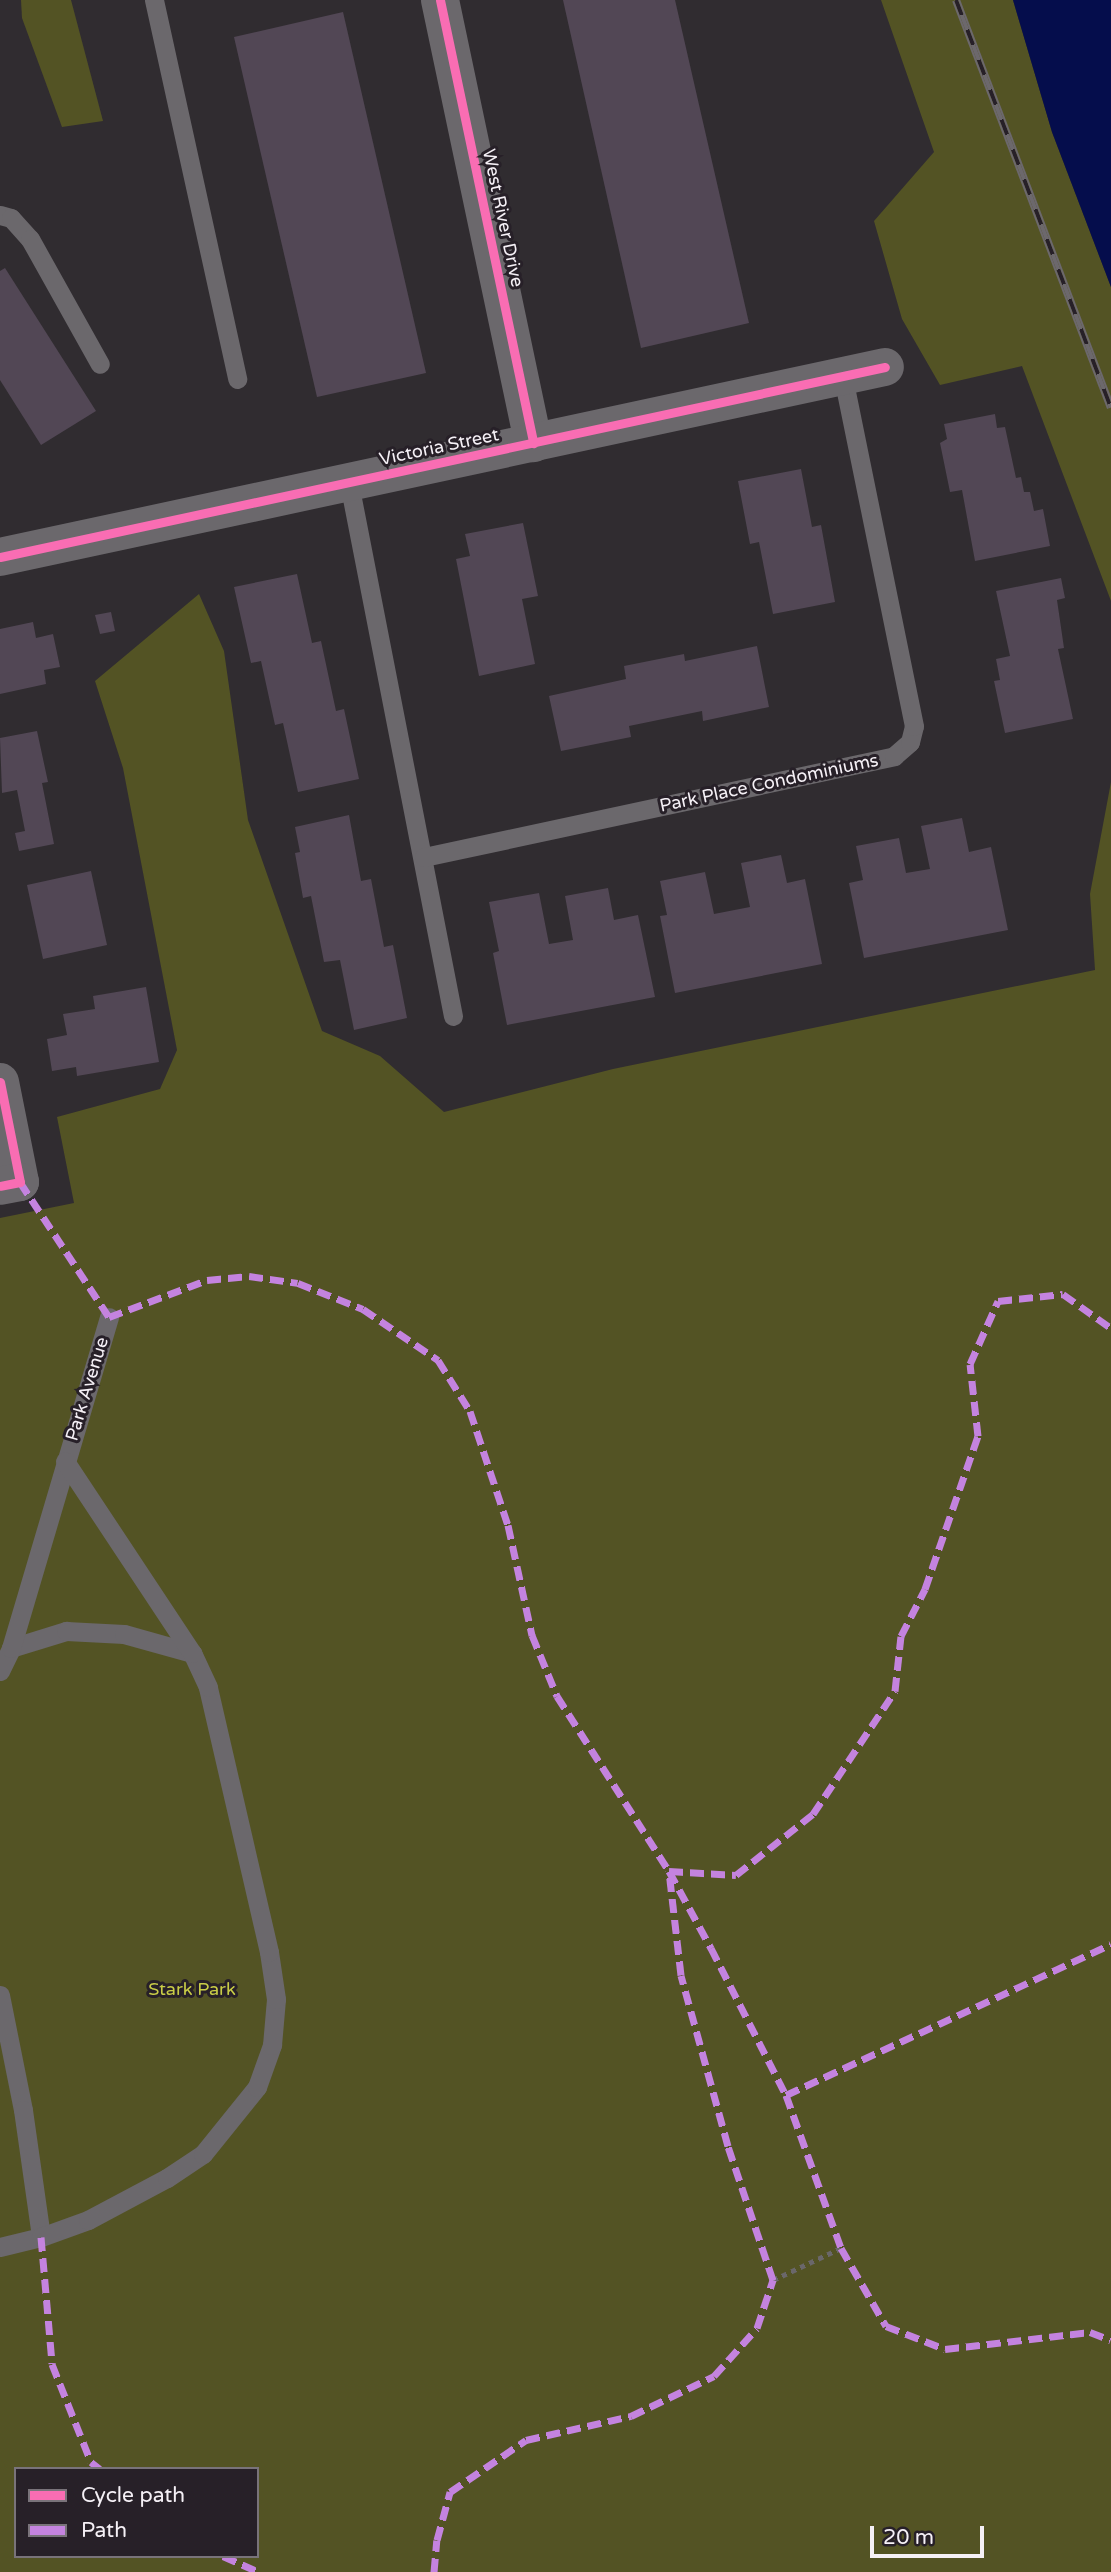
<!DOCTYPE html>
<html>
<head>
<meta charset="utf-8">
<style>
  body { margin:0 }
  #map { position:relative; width:1111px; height:2572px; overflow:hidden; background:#302c30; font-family:"Varela Round",sans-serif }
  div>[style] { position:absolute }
  .green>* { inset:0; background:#535324 }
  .water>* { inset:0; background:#050d4c }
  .building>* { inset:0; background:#524755 }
  .path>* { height:4.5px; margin-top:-2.25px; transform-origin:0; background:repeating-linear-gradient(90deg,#6a676a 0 5px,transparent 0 10px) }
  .service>* { height:19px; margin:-9.5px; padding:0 9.5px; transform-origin:9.5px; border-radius:9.5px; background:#6b686c }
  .minor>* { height:38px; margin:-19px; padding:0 19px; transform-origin:19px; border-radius:19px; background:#6b686c }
  .rail>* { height:8px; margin-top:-4px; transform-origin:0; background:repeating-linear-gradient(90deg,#272028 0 16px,#6c686c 0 32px); box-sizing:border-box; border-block:2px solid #6c686c }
  .quiet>* { height:7px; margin-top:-3.5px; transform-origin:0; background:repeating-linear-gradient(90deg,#c483df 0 14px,transparent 0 21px) }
  .cycleway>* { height:9px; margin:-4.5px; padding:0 4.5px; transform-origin:4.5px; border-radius:4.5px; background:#f96db3 }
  span { translate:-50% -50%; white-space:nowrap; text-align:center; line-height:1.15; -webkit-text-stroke:6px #272028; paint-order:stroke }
  .street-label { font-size:18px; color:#f5f0f6 }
  .park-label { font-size:18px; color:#c9cd47 }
  .legend { position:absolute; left:14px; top:2467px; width:245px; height:91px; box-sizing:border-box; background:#272028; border:2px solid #79737a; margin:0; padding:9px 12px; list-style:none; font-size:21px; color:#f5f0f6 }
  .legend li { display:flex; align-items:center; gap:14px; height:35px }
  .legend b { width:35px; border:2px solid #79737a }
  .scale { position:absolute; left:870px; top:2526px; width:114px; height:32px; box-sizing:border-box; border:4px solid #f5f0f6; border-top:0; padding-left:9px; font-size:21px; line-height:24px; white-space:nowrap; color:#f5f0f6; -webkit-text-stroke:5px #272028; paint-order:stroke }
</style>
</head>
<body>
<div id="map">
  <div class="green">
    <div style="clip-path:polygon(21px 0,71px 0,103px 121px,62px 127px,22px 18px)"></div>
    <div style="clip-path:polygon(881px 0,1013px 0,1052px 132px,1111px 287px,1111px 601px,1022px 366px,940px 385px,902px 319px,874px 221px,934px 152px)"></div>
    <div style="clip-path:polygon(evenodd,199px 594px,224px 651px,248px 820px,322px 1031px,380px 1056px,444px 1112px,613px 1069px,1095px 970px,1090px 894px,1111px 782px,1111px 2572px,0 2572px,0 1218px,74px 1203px,57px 1117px,160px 1089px,177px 1050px,123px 768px,95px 681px,199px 594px,16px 2469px,257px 2469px,257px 2556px,16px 2556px,16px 2469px)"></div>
  </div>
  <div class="water">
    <div style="clip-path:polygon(1013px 0,1111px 0,1111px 287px,1052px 132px)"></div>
  </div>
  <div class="building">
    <div style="clip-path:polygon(563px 0,675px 0,749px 323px,641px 348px)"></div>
    <div style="clip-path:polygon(343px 12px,426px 373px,317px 397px,234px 37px)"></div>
    <div style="clip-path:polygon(5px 268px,96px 411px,41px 445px,0 380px,0 271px)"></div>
    <div style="clip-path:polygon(995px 414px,997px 428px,1005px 427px,1016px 478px,1021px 477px,1024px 492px,1030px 492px,1034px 511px,1043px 509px,1050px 546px,975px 561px,962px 490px,950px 492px,940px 443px,947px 439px,944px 424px)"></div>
    <div style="clip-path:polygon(801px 469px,812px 527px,821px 525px,835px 602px,773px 614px,759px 542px,750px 544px,738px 481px)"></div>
    <div style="clip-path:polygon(523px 523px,538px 596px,522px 599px,535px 664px,479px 676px,456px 559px,470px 556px,465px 534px)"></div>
    <div style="clip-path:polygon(297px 574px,312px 643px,321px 641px,336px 711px,344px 709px,359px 779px,298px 792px,283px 723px,275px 725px,261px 661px,251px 663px,234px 587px)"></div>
    <div style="clip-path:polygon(1061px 578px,1065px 598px,1057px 600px,1064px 648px,1058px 649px,1073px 719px,1005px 733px,994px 681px,1000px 680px,996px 659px,1010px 656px,996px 591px)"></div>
    <div style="clip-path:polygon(111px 612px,115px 631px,100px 634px,95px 615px)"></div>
    <div style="clip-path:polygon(33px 622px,36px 638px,53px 634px,60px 667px,44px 670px,46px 684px,0 694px,0 629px)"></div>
    <div style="clip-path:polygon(757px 646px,769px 707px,703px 721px,702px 711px,629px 726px,631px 737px,561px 751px,549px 696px,626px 679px,624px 666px,684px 654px,685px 661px)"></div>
    <div style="clip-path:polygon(37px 731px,48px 782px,42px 783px,54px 844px,19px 851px,15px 833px,25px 831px,17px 790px,2px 793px,0 738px)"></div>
    <div style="clip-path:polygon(349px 815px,361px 881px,371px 879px,384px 947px,393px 945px,407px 1018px,354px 1030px,340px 960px,324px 962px,311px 896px,303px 898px,295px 853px,300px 852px,295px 827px)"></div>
    <div style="clip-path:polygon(962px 818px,969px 852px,991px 847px,1008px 930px,864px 958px,849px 883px,863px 880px,856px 846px,899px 838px,906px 873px,930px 869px,921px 826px)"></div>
    <div style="clip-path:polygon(781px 855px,787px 883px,805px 879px,822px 964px,675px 993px,660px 916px,667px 915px,660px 881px,705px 872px,714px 914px,750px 907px,741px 863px)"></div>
    <div style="clip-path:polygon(91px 871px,107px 945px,43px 959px,27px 885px)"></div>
    <div style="clip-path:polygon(608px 888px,614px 920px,638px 915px,655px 997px,507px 1025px,493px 953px,499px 951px,489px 902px,539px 893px,549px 944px,573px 940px,565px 896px)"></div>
    <div style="clip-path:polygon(146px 987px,159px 1062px,77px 1076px,76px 1067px,52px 1071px,47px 1039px,67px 1035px,63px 1014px,95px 1009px,93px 996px)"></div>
  </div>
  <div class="path">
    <div style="left:773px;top:2280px;width:75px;rotate:-25.2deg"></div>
  </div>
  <div class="service">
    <div style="left:154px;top:0;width:388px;rotate:77.6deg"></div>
    <div style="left:0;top:215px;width:11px;rotate:15deg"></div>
    <div style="left:11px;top:218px;width:28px;rotate:48deg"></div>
    <div style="left:30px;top:239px;width:143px;rotate:60.8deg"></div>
    <div style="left:349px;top:483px;width:543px;rotate:78.96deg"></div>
    <div style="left:424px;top:857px;width:481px;rotate:-12.1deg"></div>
    <div style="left:894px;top:756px;width:21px;rotate:-41deg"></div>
    <div style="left:910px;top:742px;width:16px;rotate:-76deg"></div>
    <div style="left:914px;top:726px;width:356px;rotate:-101.5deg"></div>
    <div style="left:11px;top:1648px;width:58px;rotate:-17.2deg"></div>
    <div style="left:66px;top:1631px;width:58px;rotate:3deg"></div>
    <div style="left:124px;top:1634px;width:71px;rotate:15.6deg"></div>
    <div style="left:0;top:1671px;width:25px;rotate:-64deg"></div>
    <div style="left:11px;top:1648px;width:345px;rotate:-73.5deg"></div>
    <div style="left:0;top:1995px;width:117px;rotate:78.7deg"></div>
    <div style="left:23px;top:2110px;width:128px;rotate:81.9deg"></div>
    <div style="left:0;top:2247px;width:42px;rotate:-13.7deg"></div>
    <div style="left:41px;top:2237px;width:50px;rotate:-19.9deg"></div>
    <div style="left:88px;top:2220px;width:89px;rotate:-28deg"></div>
    <div style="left:167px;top:2178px;width:43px;rotate:-33.7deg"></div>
    <div style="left:203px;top:2154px;width:86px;rotate:-51.1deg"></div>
    <div style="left:257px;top:2087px;width:45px;rotate:-70.3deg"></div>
    <div style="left:272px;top:2045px;width:46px;rotate:-85deg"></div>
    <div style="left:276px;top:1999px;width:48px;rotate:-98.5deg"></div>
    <div style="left:269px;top:1952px;width:272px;rotate:-103deg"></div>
    <div style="left:208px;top:1687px;width:38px;rotate:-115deg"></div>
    <div style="left:192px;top:1653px;width:230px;rotate:-123.5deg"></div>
  </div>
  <div class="minor">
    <div style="left:440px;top:0;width:453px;rotate:78.1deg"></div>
    <div style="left:0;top:557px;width:905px;rotate:-12.12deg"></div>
    <div style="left:0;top:1082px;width:102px;rotate:78.7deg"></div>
    <div style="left:20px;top:1182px;width:20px;rotate:169deg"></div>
  </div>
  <div class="rail">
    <div style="left:956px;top:0;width:436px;rotate:69.2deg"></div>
  </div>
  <div class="quiet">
    <div style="left:20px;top:1182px;width:162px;rotate:56.6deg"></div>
    <div style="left:109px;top:1317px;width:105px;rotate:-20.7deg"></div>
    <div style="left:207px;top:1280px;width:42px;rotate:-5.4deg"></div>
    <div style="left:249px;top:1276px;width:49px;rotate:8.1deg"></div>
    <div style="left:298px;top:1283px;width:70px;rotate:21.8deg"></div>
    <div style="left:363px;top:1309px;width:91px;rotate:34.2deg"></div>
    <div style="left:438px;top:1360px;width:60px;rotate:57.9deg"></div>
    <div style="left:470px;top:1411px;width:120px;rotate:71.6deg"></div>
    <div style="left:508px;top:1525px;width:113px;rotate:77.7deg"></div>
    <div style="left:532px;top:1635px;width:66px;rotate:67.7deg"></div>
    <div style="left:557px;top:1696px;width:208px;rotate:57.4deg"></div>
    <div style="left:669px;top:1871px;width:88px;rotate:61.4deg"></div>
    <div style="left:711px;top:1948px;width:165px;rotate:63deg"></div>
    <div style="left:786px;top:2095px;width:163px;rotate:70.2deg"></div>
    <div style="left:841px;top:2248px;width:90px;rotate:60deg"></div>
    <div style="left:886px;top:2326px;width:63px;rotate:21.3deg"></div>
    <div style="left:945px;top:2349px;width:146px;rotate:-6.7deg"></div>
    <div style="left:1090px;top:2332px;width:22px;rotate:21deg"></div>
    <div style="left:786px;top:2095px;width:358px;rotate:-24.9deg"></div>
    <div style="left:41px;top:2237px;width:127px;rotate:85deg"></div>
    <div style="left:52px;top:2364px;width:105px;rotate:68.3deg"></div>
    <div style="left:91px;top:2462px;width:11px;rotate:38deg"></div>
    <div style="left:223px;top:2556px;width:39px;rotate:24deg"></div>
    <div style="left:434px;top:2572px;width:32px;rotate:-85deg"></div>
    <div style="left:437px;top:2540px;width:50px;rotate:-74.8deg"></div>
    <div style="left:450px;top:2492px;width:92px;rotate:-34.4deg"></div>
    <div style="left:526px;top:2440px;width:108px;rotate:-12.9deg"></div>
    <div style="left:631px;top:2416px;width:92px;rotate:-25.7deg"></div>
    <div style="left:714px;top:2376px;width:64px;rotate:-48.1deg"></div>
    <div style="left:757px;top:2328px;width:51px;rotate:-71.6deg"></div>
    <div style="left:773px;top:2280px;width:141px;rotate:-108.6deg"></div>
    <div style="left:728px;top:2146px;width:177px;rotate:-105.4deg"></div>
    <div style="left:681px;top:1975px;width:105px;rotate:-96.6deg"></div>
    <div style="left:669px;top:1871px;width:67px;rotate:3.4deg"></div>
    <div style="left:736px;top:1875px;width:98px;rotate:-38.4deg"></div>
    <div style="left:813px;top:1814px;width:148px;rotate:-56.3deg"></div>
    <div style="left:895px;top:1691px;width:55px;rotate:-83.8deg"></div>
    <div style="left:901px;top:1636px;width:53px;rotate:-62.9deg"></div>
    <div style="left:925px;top:1589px;width:162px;rotate:-70.9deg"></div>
    <div style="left:978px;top:1436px;width:72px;rotate:-96.3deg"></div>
    <div style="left:970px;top:1364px;width:69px;rotate:-66deg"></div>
    <div style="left:998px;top:1301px;width:65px;rotate:-6.1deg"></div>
    <div style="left:1063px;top:1294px;width:59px;rotate:35.3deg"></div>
  </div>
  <div class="cycleway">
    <div style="left:440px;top:0;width:453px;rotate:78.1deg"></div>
    <div style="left:0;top:557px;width:905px;rotate:-12.12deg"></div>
    <div style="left:0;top:1082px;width:102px;rotate:78.7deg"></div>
    <div style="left:20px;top:1182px;width:20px;rotate:169deg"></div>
  </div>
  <div class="street-label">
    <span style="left:503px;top:218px;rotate:78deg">West River Drive</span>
    <span style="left:439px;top:447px;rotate:-12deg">Victoria Street</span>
    <span style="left:769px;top:783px;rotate:-12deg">Park Place Condominiums</span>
    <span style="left:87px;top:1389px;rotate:-73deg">Park Avenue</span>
  </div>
  <div class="park-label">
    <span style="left:192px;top:1989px">Stark Park</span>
  </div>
  <ul class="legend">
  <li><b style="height:9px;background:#f96db3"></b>Cycle path</li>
  <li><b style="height:9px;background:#c483df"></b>Path</li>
  </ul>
  <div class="scale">20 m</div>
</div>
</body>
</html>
